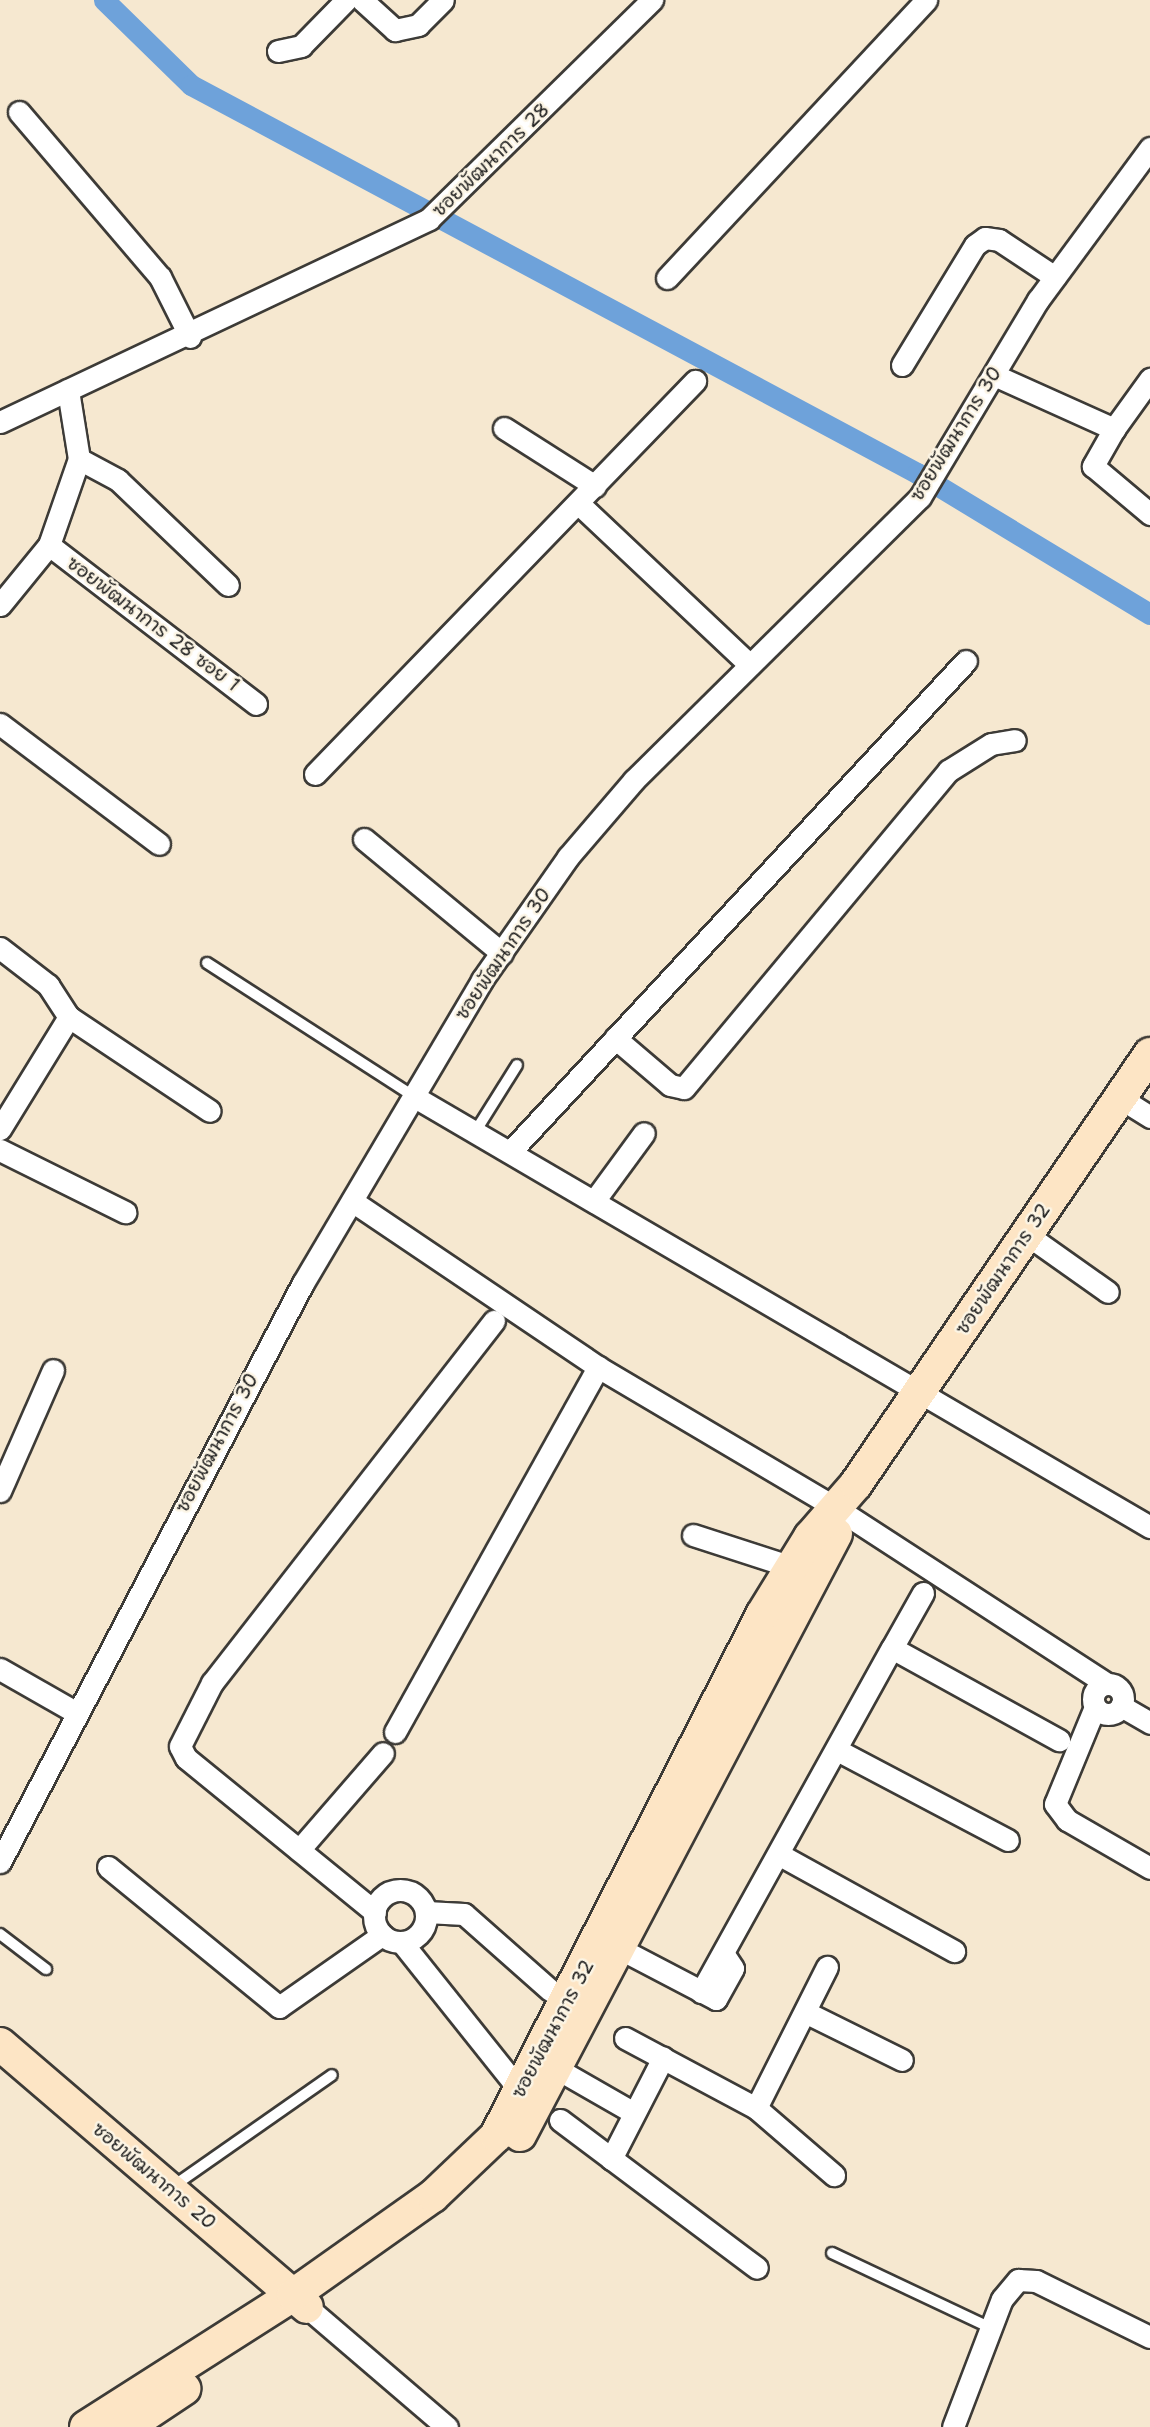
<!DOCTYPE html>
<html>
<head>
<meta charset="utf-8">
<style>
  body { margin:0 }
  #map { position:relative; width:1150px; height:2427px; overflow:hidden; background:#f6e8d0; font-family:"Shantell Sans","Playpen Sans Thai",sans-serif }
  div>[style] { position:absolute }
  .canal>* { height:21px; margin:-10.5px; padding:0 10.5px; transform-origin:10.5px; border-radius:10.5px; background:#6ea2da }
  .roads { filter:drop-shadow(2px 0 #3d3b37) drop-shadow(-2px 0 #3d3b37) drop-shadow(0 2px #3d3b37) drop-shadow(0 -2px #3d3b37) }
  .lane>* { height:10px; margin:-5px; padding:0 5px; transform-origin:5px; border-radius:5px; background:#fff }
  .street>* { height:21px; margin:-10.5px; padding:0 10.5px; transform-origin:10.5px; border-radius:10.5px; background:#fff }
  .street>.ring { margin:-10.5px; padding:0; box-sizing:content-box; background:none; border:21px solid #fff; border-radius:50% }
  .secondary>* { height:32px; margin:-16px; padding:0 16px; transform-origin:16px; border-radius:16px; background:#fde5c5 }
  span { translate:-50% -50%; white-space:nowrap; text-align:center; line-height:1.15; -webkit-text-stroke:5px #fcf5e5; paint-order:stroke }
  .street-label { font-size:19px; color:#1c1c1c }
</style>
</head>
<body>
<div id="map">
  <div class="canal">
    <div style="left:104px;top:0;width:122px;rotate:44.3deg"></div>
    <div style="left:191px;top:85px;width:823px;rotate:28.12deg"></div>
    <div style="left:917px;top:473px;width:272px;rotate:31.2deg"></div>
  </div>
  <div class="roads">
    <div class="lane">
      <div style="left:207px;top:963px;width:245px;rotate:32.8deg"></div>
      <div style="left:475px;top:1132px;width:79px;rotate:-57.9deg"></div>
      <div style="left:0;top:1934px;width:58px;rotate:37.3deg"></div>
      <div style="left:172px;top:2187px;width:195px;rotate:-35deg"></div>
      <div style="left:832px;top:2253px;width:176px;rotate:25.3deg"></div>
    </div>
    <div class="street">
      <div style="left:362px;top:0;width:45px;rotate:42.3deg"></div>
      <div style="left:395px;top:30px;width:24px;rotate:-12deg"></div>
      <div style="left:418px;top:25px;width:35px;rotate:-45deg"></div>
      <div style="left:278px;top:51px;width:24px;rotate:-12deg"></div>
      <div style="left:301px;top:46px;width:64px;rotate:-45.6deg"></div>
      <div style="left:19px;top:112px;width:217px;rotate:49.5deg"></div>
      <div style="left:160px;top:277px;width:67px;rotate:63.4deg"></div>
      <div style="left:667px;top:278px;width:380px;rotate:-47deg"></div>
      <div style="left:902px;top:365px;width:140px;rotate:-58.7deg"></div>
      <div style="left:975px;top:245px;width:12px;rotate:-35deg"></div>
      <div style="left:985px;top:238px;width:14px;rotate:8deg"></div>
      <div style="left:999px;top:240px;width:67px;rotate:33.5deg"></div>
      <div style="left:994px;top:375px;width:132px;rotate:24.2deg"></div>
      <div style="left:1114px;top:429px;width:43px;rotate:119.6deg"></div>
      <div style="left:1093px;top:466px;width:75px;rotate:40.1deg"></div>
      <div style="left:0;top:422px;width:475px;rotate:-25.3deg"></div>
      <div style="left:429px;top:219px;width:313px;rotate:-44.5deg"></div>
      <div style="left:504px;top:428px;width:108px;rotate:32.5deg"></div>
      <div style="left:1114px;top:429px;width:62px;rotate:-54.2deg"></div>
      <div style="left:79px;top:459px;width:44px;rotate:28.3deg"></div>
      <div style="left:118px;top:480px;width:152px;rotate:43.7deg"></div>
      <div style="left:578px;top:503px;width:236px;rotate:43.3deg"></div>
      <div style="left:49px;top:545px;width:261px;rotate:37.5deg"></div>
      <div style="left:0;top:605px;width:77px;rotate:-50.8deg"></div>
      <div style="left:49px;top:545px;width:91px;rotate:-70.8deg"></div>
      <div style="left:79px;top:459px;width:70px;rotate:-99.1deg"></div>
      <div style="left:0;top:724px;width:199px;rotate:37deg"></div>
      <div style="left:315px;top:774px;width:547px;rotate:-45.96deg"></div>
      <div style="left:364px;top:839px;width:179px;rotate:39.6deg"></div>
      <div style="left:0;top:948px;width:61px;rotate:37.6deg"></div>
      <div style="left:48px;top:985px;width:38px;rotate:57deg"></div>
      <div style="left:69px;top:1017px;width:169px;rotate:33.7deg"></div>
      <div style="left:615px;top:1038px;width:72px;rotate:40.5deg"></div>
      <div style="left:670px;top:1085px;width:14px;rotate:12deg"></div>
      <div style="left:684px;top:1088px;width:413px;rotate:-50.2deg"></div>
      <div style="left:948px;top:771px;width:51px;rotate:-32.1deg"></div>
      <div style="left:991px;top:744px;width:24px;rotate:-9deg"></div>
      <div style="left:413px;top:1096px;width:854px;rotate:30.32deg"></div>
      <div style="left:1120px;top:1098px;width:36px;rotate:32deg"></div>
      <div style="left:0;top:1129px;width:132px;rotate:-58.4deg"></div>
      <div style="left:0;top:1150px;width:140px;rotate:26.4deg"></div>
      <div style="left:510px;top:1152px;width:670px;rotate:-47.12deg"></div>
      <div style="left:352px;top:1201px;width:297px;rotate:34deg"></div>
      <div style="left:598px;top:1367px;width:273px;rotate:30.6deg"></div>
      <div style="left:833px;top:1506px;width:327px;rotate:33deg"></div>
      <div style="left:594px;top:1201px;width:84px;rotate:-53.7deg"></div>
      <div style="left:1026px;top:1234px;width:100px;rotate:35.3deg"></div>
      <div style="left:0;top:1491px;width:132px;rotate:-66.3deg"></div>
      <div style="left:693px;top:1535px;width:104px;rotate:17.9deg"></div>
      <div style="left:923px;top:1593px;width:63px;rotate:119.4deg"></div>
      <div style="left:892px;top:1648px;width:191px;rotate:28.9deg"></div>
      <div style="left:0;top:1669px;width:89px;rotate:29.7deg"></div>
      <div class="ring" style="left:1093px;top:1684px;width:9px;height:9px"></div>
      <div style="left:1121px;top:1706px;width:34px;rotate:30deg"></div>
      <div style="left:1095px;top:1707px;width:105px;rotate:112.4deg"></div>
      <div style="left:1055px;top:1804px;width:20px;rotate:53deg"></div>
      <div style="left:1067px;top:1820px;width:96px;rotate:30deg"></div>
      <div style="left:395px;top:1732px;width:418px;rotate:-60.9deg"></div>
      <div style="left:837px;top:1750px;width:193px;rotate:27.8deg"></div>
      <div style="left:299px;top:1850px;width:128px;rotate:-49.1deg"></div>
      <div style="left:780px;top:1855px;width:199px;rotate:28.9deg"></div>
      <div style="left:0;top:1862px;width:653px;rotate:-62.38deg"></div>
      <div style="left:303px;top:1283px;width:352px;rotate:-59.4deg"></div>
      <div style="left:482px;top:980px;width:150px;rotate:-55deg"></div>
      <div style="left:568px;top:857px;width:101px;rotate:-49.4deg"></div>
      <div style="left:634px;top:780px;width:402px;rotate:-44.7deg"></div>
      <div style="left:920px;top:497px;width:230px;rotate:-59.1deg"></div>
      <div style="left:1038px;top:300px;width:189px;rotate:-53.6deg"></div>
      <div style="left:108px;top:1867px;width:221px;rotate:39.3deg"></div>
      <div style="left:279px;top:2007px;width:126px;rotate:-35deg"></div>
      <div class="ring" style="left:374px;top:1890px;width:31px;height:31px"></div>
      <div style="left:375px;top:1912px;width:244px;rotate:-140.8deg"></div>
      <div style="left:186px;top:1758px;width:13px;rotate:-117deg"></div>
      <div style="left:180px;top:1746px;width:71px;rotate:-63.1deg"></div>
      <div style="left:212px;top:1683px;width:459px;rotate:-52.1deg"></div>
      <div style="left:426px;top:1912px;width:38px;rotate:3deg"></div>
      <div style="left:464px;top:1914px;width:115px;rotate:41.5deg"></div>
      <div style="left:607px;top:1942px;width:123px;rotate:27.6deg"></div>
      <div style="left:716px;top:1999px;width:35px;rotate:-61deg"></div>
      <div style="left:733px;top:1968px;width:14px;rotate:-124deg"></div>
      <div style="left:403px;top:1944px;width:189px;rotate:51.4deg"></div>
      <div style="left:701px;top:1992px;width:393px;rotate:-61deg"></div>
      <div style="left:805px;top:2012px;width:108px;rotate:26.3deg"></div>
      <div style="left:625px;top:2038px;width:149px;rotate:28.1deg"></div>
      <div style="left:756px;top:2108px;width:103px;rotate:40.7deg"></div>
      <div style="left:559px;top:2070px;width:86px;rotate:29.8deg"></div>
      <div style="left:756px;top:2108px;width:158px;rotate:-63.3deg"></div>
      <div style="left:560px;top:2120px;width:246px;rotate:36.9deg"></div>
      <div style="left:611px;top:2159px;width:114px;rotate:-62.8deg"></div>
      <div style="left:308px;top:2308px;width:183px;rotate:40.6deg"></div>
      <div style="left:953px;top:2427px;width:137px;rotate:-69.1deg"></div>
      <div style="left:1002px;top:2299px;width:25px;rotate:-50deg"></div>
      <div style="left:1018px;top:2280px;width:18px;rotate:3deg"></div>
      <div style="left:1036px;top:2281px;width:127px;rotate:26.2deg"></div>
    </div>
    <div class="secondary">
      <div style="left:0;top:2044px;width:404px;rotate:40.6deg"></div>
      <div style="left:520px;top:2135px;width:679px;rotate:-62.27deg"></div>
      <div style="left:86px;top:2427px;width:246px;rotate:-32.5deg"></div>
      <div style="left:293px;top:2295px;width:171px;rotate:-35.3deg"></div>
      <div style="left:433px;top:2196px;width:87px;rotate:-43.6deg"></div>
      <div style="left:496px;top:2136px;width:585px;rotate:-62.95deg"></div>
      <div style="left:762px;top:1615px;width:92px;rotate:-58.4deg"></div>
      <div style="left:810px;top:1537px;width:70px;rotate:-49deg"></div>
      <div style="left:856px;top:1484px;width:521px;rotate:-55.64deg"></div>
      <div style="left:127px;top:2427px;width:69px;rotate:-33.7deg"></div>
    </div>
  </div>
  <div class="street-label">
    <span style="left:491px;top:160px;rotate:-44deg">ซอยพัฒนาการ 28</span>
    <span style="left:956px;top:434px;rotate:-58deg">ซอยพัฒนาการ 30</span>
    <span style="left:153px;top:624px;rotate:37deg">ซอยพัฒนาการ 28 ซอย 1</span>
    <span style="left:503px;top:954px;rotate:-56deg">ซอยพัฒนาการ 30</span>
    <span style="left:1003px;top:1269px;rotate:-56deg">ซอยพัฒนาการ 32</span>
    <span style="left:217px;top:1443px;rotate:-62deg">ซอยพัฒนาการ 30</span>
    <span style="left:553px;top:2029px;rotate:-62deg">ซอยพัฒนาการ 32</span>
    <span style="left:154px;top:2176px;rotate:40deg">ซอยพัฒนาการ 20</span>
  </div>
</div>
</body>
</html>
